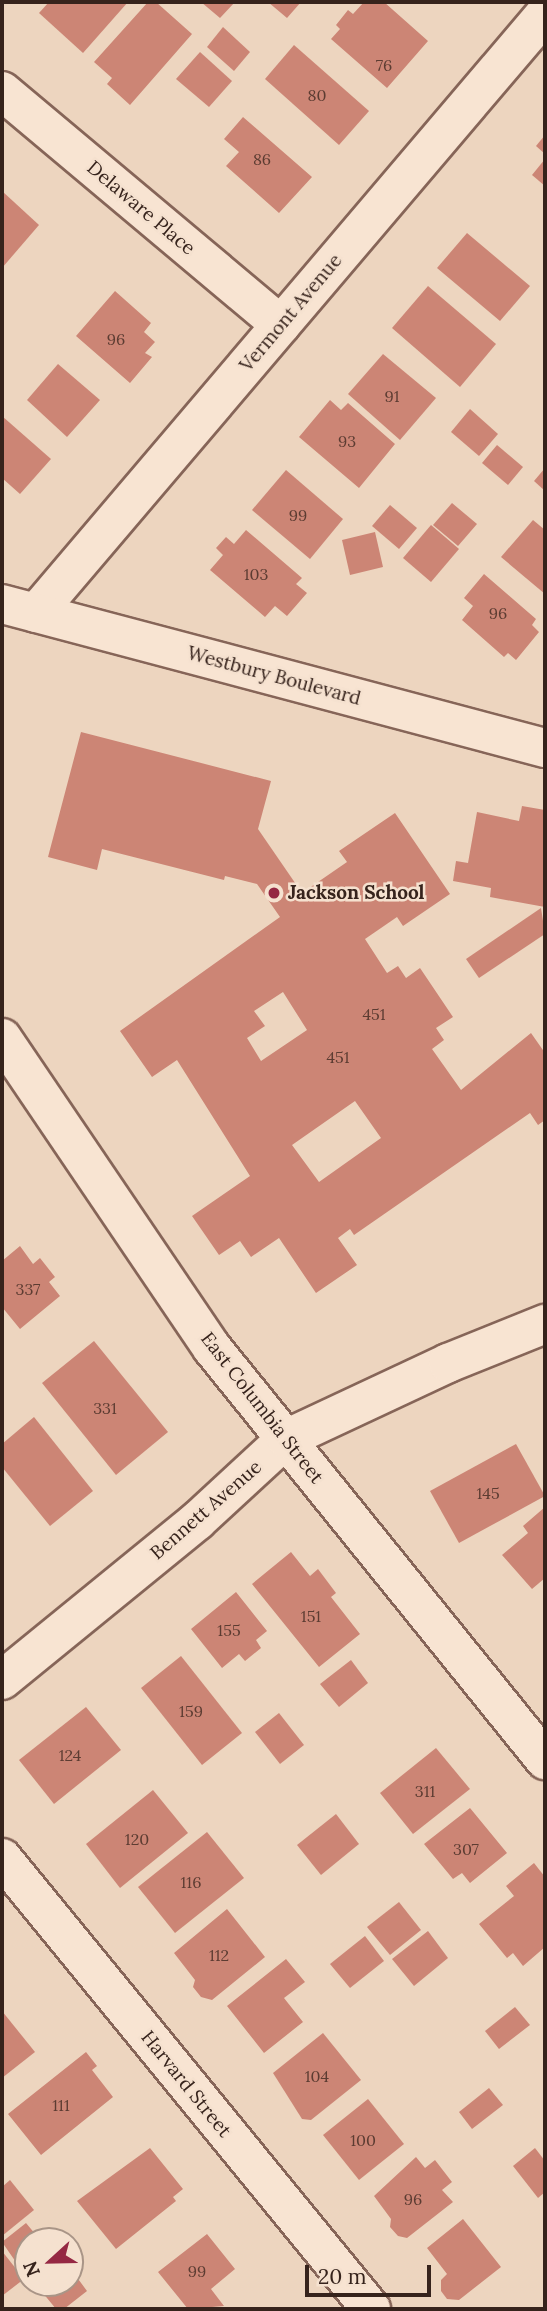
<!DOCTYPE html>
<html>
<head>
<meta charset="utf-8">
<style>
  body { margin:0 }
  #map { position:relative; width:547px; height:2311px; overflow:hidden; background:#edd5bf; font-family:Lora,serif }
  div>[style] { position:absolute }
  .building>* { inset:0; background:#cc8575 }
  .roads { filter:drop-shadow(2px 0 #866558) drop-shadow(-2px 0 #866558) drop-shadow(0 2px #866558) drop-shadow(0 -2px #866558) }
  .street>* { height:38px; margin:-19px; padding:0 19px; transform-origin:19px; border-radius:19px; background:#f8e4d2 }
  .secondary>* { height:38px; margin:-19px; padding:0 19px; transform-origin:19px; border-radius:19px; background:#f8e4d2 }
  .dots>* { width:19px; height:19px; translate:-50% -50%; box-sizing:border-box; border:4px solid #f5e1cf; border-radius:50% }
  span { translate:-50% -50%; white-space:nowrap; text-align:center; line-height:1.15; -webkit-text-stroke:5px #f5e1cf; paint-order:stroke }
  .number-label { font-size:16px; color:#5c3c32 }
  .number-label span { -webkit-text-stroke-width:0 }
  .street-label { font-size:19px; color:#36231c }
  .poi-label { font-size:19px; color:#36231c; font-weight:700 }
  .left { translate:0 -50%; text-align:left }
  .frame { position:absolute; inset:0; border:4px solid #36231c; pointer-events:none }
  .north { position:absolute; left:14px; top:2227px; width:70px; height:70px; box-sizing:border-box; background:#f5e1cf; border:2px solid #a99587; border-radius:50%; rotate:248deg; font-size:19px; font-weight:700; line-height:28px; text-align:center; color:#36231c }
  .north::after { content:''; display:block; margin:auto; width:24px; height:32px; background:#952843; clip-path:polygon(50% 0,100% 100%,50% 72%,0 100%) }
  .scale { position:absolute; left:305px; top:2265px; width:126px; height:32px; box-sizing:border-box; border:4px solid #36231c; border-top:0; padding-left:9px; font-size:21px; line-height:24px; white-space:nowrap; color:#36231c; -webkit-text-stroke:5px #f5e1cf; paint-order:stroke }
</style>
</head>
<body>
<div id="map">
  <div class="building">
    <div style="clip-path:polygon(49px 2px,128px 2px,83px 53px,39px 13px)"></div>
    <div style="clip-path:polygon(148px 2px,156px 2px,192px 34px,130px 105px,107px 84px,112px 78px,94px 62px)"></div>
    <div style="clip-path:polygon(201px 2px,235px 2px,220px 18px)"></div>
    <div style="clip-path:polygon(268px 2px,301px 2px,287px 18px)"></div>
    <div style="clip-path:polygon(364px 2px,384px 2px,428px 41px,387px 88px,331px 39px,340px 29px,336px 25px,348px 10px,353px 14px)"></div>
    <div style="clip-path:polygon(223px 27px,250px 52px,234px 71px,207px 47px)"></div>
    <div style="clip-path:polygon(294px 45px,369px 111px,339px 145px,265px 79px)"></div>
    <div style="clip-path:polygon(200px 52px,232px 81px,209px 107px,176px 79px)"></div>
    <div style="clip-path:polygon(243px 117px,312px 177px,279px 213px,226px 166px,239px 152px,224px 139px)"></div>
    <div style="clip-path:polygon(545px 135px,545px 154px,536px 146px)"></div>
    <div style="clip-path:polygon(545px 159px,545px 186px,532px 175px)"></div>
    <div style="clip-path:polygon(2px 191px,39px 225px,2px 268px)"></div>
    <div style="clip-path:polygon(467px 233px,530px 286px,500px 321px,437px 268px)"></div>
    <div style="clip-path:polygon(428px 286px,496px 344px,460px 387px,392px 328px)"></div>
    <div style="clip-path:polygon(115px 291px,151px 323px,144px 332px,155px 342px,145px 353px,152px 357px,130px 383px,76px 336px)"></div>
    <div style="clip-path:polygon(383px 354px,436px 398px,400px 440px,348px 394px)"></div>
    <div style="clip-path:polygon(58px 364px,100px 400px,67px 437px,27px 400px)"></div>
    <div style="clip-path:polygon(330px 400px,341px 410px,348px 403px,395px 444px,359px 488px,299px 437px)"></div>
    <div style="clip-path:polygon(470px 409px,498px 434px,479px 456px,451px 432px)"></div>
    <div style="clip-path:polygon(2px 416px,51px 459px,20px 494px,2px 478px)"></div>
    <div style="clip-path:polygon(497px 445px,523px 467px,508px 485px,482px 463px)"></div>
    <div style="clip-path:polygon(545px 468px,545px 491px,534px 481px)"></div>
    <div style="clip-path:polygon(286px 470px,343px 519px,310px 559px,252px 510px)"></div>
    <div style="clip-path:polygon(452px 503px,477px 524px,458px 546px,433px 525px)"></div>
    <div style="clip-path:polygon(390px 505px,417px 528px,399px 549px,372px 526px)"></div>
    <div style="clip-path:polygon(533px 520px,545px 530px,545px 594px,501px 557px)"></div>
    <div style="clip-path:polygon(431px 525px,459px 549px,431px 582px,403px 558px)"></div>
    <div style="clip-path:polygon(246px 530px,302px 578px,296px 584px,307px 593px,287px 616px,275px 606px,265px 617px,210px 570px,223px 555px,216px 548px,226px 537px,234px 544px)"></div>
    <div style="clip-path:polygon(375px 532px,383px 567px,350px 575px,342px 540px)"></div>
    <div style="clip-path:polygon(484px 574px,536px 619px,532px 625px,539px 632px,516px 660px,508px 653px,504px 657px,462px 620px,473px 606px,464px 598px)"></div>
    <div style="clip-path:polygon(evenodd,81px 732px,271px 781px,258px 829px,302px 893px,347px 862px,339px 851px,395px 813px,450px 894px,403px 926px,397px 917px,365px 939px,387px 973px,398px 966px,406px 978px,420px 968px,453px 1017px,436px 1028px,444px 1040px,432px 1049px,461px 1090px,531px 1033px,545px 1053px,545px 1120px,538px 1125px,530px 1113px,354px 1235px,350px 1229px,338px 1238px,357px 1265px,316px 1293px,279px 1238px,251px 1257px,240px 1241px,219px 1255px,192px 1216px,250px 1176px,177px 1060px,152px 1077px,120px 1031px,280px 917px,257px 884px,225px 876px,224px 880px,102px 849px,97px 870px,48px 857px,81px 732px,283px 992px,307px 1030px,261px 1061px,247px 1038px,265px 1026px,254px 1011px,283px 992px,81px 732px,355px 1101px,381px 1138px,319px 1182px,292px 1145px,355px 1101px)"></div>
    <div style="clip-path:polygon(522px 806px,545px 810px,545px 907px,490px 897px,491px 888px,453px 881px,456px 861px,468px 863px,477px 812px,519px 821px)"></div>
    <div style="clip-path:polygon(541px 908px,545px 934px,479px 978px,466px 959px)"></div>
    <div style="clip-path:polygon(20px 1246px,33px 1264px,40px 1258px,55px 1277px,49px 1282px,60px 1296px,20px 1329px,2px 1307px,2px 1261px)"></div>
    <div style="clip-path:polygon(94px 1341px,168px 1432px,116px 1475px,42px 1383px)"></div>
    <div style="clip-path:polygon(34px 1417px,93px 1491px,50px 1526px,2px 1467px,2px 1444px)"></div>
    <div style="clip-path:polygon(516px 1444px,545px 1496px,459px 1543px,430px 1491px)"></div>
    <div style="clip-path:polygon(545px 1507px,545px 1578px,532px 1589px,502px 1555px,528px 1533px,523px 1526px)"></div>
    <div style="clip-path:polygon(291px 1552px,310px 1576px,318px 1569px,336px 1593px,331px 1597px,360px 1634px,319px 1667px,252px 1584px)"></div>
    <div style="clip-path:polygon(236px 1592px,267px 1631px,256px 1640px,261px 1648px,245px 1661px,239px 1654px,222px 1668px,191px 1629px)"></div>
    <div style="clip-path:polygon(181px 1656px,242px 1733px,202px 1765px,141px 1688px)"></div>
    <div style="clip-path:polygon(351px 1660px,368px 1683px,339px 1707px,320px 1684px)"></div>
    <div style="clip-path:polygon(86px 1707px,121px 1750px,54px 1804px,19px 1760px)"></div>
    <div style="clip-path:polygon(279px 1713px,304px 1745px,280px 1764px,255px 1732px)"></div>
    <div style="clip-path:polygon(436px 1748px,470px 1789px,413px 1834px,380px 1793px)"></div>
    <div style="clip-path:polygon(153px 1790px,188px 1833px,120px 1888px,86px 1844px)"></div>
    <div style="clip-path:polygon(470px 1808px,507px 1853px,470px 1883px,462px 1873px,453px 1879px,424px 1844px)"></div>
    <div style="clip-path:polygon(336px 1814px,359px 1844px,321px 1875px,297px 1845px)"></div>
    <div style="clip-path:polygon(207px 1832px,244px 1878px,175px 1933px,138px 1887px)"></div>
    <div style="clip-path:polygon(534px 1863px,545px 1877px,545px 1947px,523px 1966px,513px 1953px,507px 1958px,479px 1924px,514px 1896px,506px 1886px)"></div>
    <div style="clip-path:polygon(399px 1902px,421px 1930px,390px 1955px,367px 1927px)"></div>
    <div style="clip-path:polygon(227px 1909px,265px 1957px,212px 2000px,201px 1997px,193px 1987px,195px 1980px,174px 1953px)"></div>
    <div style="clip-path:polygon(428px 1931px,448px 1958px,414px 1986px,392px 1959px)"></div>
    <div style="clip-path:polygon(365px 1936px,384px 1961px,350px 1988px,330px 1964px)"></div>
    <div style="clip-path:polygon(286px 1959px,305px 1982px,284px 1998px,303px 2022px,264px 2053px,227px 2006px)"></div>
    <div style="clip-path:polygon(515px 2007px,530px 2025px,499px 2049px,485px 2031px)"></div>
    <div style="clip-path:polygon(2px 2011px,35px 2052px,2px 2078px)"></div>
    <div style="clip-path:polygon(323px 2033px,361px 2080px,311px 2120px,302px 2119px,273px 2073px)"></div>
    <div style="clip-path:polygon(86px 2052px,97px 2066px,92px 2070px,113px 2097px,41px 2155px,8px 2114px)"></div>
    <div style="clip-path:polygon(489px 2088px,503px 2105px,472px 2129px,459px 2112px)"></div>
    <div style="clip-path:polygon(368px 2099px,404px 2144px,359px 2180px,323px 2135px)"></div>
    <div style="clip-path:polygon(150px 2148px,183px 2189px,173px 2197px,176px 2201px,116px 2249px,77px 2201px)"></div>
    <div style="clip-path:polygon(535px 2148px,545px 2161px,545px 2192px,538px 2198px,513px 2166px)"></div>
    <div style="clip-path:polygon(416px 2157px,425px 2168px,435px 2160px,452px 2182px,442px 2190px,453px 2202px,407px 2238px,398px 2236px,390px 2227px,391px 2219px,374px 2196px)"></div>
    <div style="clip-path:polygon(10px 2180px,34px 2210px,2px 2236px,2px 2187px)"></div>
    <div style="clip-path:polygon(463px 2219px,501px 2267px,459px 2300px,447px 2299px,441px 2291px,441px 2280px,447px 2274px,427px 2248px)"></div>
    <div style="clip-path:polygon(26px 2223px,41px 2241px,28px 2241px,28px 2261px,20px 2268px,2px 2242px)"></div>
    <div style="clip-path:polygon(207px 2234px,235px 2269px,211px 2289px,224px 2306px,188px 2309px,158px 2272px)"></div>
    <div style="clip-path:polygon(2px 2251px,24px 2279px,2px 2296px)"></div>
    <div style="clip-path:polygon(70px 2268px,87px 2291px,64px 2309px,56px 2309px,38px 2287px,44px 2283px,70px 2283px)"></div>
  </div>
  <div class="roads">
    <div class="street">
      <div style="left:2px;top:91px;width:364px;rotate:40deg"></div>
      <div style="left:36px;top:613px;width:786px;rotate:-49.64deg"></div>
      <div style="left:2px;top:1038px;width:374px;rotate:55.9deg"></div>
      <div style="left:212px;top:1348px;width:530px;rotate:51.05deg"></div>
      <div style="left:2px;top:1680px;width:252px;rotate:-39.2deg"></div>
      <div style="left:197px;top:1521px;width:121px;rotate:-42.7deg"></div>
      <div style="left:286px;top:1439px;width:179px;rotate:-25.1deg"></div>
      <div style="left:448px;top:1363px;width:105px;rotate:-21.9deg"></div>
      <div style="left:2px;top:1858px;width:583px;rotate:50.71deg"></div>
    </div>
    <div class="secondary">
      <div style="left:2px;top:604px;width:562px;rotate:14.85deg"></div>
    </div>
  </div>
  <div class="dots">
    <div style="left:274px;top:893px;background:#952843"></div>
  </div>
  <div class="number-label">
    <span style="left:384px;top:65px">76</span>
    <span style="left:317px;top:95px">80</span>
    <span style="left:262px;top:159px">86</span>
    <span style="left:116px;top:339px">96</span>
    <span style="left:392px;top:396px">91</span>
    <span style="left:347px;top:441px">93</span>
    <span style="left:298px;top:515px">99</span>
    <span style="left:256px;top:574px">103</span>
    <span style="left:498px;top:613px">96</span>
    <span style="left:374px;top:1014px">451</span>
    <span style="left:338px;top:1057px">451</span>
    <span style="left:28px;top:1289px">337</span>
    <span style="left:105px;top:1408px">331</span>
    <span style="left:488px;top:1493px">145</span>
    <span style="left:311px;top:1616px">151</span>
    <span style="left:229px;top:1630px">155</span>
    <span style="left:191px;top:1711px">159</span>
    <span style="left:70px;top:1755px">124</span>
    <span style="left:425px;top:1791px">311</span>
    <span style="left:137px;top:1839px">120</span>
    <span style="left:466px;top:1849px">307</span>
    <span style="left:191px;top:1882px">116</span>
    <span style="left:219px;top:1955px">112</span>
    <span style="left:317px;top:2076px">104</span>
    <span style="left:61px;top:2105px">111</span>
    <span style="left:363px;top:2140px">100</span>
    <span style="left:413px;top:2199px">96</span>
    <span style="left:197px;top:2271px">99</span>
  </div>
  <div class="street-label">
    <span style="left:141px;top:208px;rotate:40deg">Delaware Place</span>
    <span style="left:291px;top:313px;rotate:-50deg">Vermont Avenue</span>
    <span style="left:274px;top:676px;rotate:15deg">Westbury Boulevard</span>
    <span style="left:262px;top:1408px;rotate:52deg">East Columbia Street</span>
    <span style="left:206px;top:1510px;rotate:-41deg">Bennett Avenue</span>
    <span style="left:186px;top:2084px;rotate:51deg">Harvard Street</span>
  </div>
  <div class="poi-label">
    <span class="left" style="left:288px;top:893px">Jackson School</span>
  </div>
  <div class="frame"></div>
  <div class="north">N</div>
  <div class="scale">20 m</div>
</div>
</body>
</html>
